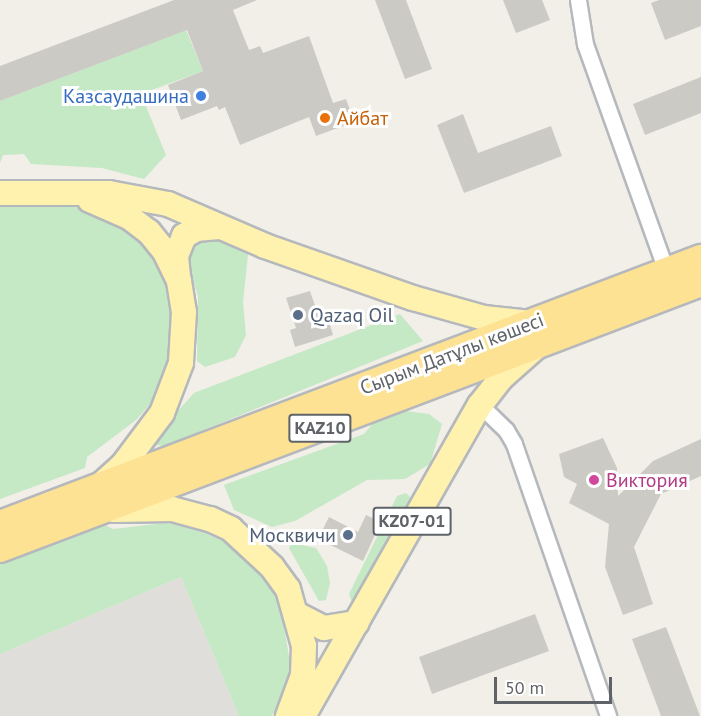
<!DOCTYPE html>
<html>
<head>
<meta charset="utf-8">
<style>
  body { margin:0 }
  #map { position:relative; width:701px; height:716px; overflow:hidden; background:#f1efe8; font-family:"PT Sans",sans-serif }
  div>[style] { position:absolute }
  .industrial>* { inset:0; background:#e0deda }
  .green>* { inset:0; background:#c5e8c5 }
  .building>* { inset:0; background:#cccac5 }
  .roads { filter:drop-shadow(2px 0 #b5b8bc) drop-shadow(-2px 0 #b5b8bc) drop-shadow(0 2px #b5b8bc) drop-shadow(0 -2px #b5b8bc) }
  .street>* { height:15px; margin:-7.5px; padding:0 7.5px; transform-origin:7.5px; border-radius:7.5px; background:#fff }
  .primary>* { height:24px; margin:-12px; padding:0 12px; transform-origin:12px; border-radius:12px; background:#fff2af }
  .highway>* { height:28px; margin:-14px; padding:0 14px; transform-origin:14px; border-radius:14px; background:#fde293 }
  .dots>* { width:16px; height:16px; translate:-50% -50%; box-sizing:border-box; border:3px solid #fff; border-radius:50% }
  span { translate:-50% -50%; white-space:nowrap; text-align:center; line-height:1.15; -webkit-text-stroke:6px #fff; paint-order:stroke }
  .shield-label span { padding:2px 4px; background:#fff; border:2px solid; border-radius:4px; -webkit-text-stroke-width:0 }
  .shield-label { font-size:18px; color:#5f6368; font-weight:700 }
  .shop-label { font-size:20px; color:#366cbe }
  .right { translate:-100% -50%; text-align:right }
  .food-label { font-size:20px; color:#c56008 }
  .left { translate:0 -50%; text-align:left }
  .service-label { font-size:20px; color:#4e5e75 }
  .street-label { font-size:20px; color:#5f6368 }
  .hotel-label { font-size:20px; color:#b23c85 }
  .scale { position:absolute; left:494px; top:677px; width:118px; height:27px; box-sizing:border-box; border:3px solid #5f6368; border-top:0; padding-left:8px; font-size:18px; line-height:21px; white-space:nowrap; color:#5f6368; -webkit-text-stroke:4px #fff; paint-order:stroke }
</style>
</head>
<body>
<div id="map">
  <div class="industrial">
    <div style="clip-path:polygon(181px 577px,239px 716px,0 716px,0 654px)"></div>
  </div>
  <div class="green">
    <div style="clip-path:polygon(186px 30px,203px 71px,141px 94px,166px 155px,144px 179px,102px 168px,31px 164px,24px 154px,3px 155px,0 163px,0 101px)"></div>
    <div style="clip-path:polygon(0 203px,67px 204px,97px 210px,126px 224px,158px 266px,169px 292px,174px 328px,170px 363px,157px 396px,136px 420px,87px 457px,85px 468px,0 499px)"></div>
    <div style="clip-path:polygon(209px 237px,235px 241px,248px 255px,243px 302px,246px 335px,235px 357px,205px 367px,197px 361px,198px 296px,184px 254px,193px 241px)"></div>
    <div style="clip-path:polygon(400px 314px,423px 341px,164px 446px,155px 445px,154px 438px,194px 393px)"></div>
    <div style="clip-path:polygon(406px 411px,429px 414px,442px 424px,430px 464px,405px 479px,367px 480px,295px 521px,272px 527px,234px 510px,224px 485px,364px 434px,373px 423px)"></div>
    <div style="clip-path:polygon(406px 493px,410px 497px,360px 601px,352px 602px,349px 594px,397px 496px)"></div>
    <div style="clip-path:polygon(165px 523px,186px 525px,232px 545px,255px 564px,272px 589px,282px 613px,291px 670px,289px 687px,272px 716px,239px 716px,181px 577px,0 654px,0 564px,105px 525px,113px 529px)"></div>
    <div style="clip-path:polygon(292px 543px,316px 548px,327px 566px,330px 583px,326px 600px,319px 601px,289px 548px)"></div>
  </div>
  <div class="building">
    <div style="clip-path:polygon(174px 0,257px 0,233px 10px,249px 50px,260px 46px,263px 53px,309px 36px,333px 103px,346px 99px,354px 122px,316px 136px,309px 117px,240px 145px,225px 107px,219px 110px,217px 106px,181px 120px,168px 85px,203px 71px,187px 30px,0 101px,0 66px)"></div>
    <div style="clip-path:polygon(375px 0,406px 0,432px 69px,405px 79px)"></div>
    <div style="clip-path:polygon(503px 0,542px 0,550px 20px,516px 33px)"></div>
    <div style="clip-path:polygon(659px 0,701px 0,701px 26px,665px 40px,651px 3px)"></div>
    <div style="clip-path:polygon(701px 77px,701px 113px,645px 135px,633px 104px)"></div>
    <div style="clip-path:polygon(463px 114px,478px 153px,551px 126px,562px 156px,464px 193px,437px 125px)"></div>
    <div style="clip-path:polygon(310px 291px,320px 320px,328px 318px,333px 335px,295px 347px,290px 330px,296px 328px,286px 298px)"></div>
    <div style="clip-path:polygon(603px 438px,617px 468px,618px 496px,653px 461px,701px 439px,701px 476px,661px 494px,634px 547px,653px 604px,623px 615px,605px 567px,609px 524px,569px 503px,577px 484px,564px 477px,559px 454px)"></div>
    <div style="clip-path:polygon(366px 515px,381px 522px,363px 561px,318px 539px,329px 517px,358px 532px)"></div>
    <div style="clip-path:polygon(535px 614px,549px 651px,432px 694px,419px 657px)"></div>
    <div style="clip-path:polygon(666px 627px,700px 716px,661px 716px,632px 639px)"></div>
  </div>
  <div class="roads">
    <div class="street">
      <div style="left:578px;top:0;width:45px;rotate:81deg"></div>
      <div style="left:585px;top:44px;width:249px;rotate:70.3deg"></div>
      <div style="left:480px;top:405px;width:36px;rotate:44deg"></div>
      <div style="left:506px;top:430px;width:16px;rotate:60deg"></div>
      <div style="left:514px;top:444px;width:288px;rotate:70.9deg"></div>
    </div>
    <div class="primary">
      <div style="left:0;top:193px;width:109px"></div>
      <div style="left:109px;top:193px;width:60px;rotate:10.6deg"></div>
      <div style="left:168px;top:204px;width:106px;rotate:23.4deg"></div>
      <div style="left:265px;top:246px;width:157px;rotate:19.4deg"></div>
      <div style="left:413px;top:298px;width:74px;rotate:15.7deg"></div>
      <div style="left:484px;top:318px;width:47px;rotate:6.1deg"></div>
      <div style="left:90px;top:200px;width:43px;rotate:23.6deg"></div>
      <div style="left:129px;top:217px;width:25px;rotate:37deg"></div>
      <div style="left:149px;top:232px;width:26px;rotate:51deg"></div>
      <div style="left:165px;top:252px;width:32px;rotate:64deg"></div>
      <div style="left:179px;top:281px;width:31px;rotate:81deg"></div>
      <div style="left:184px;top:312px;width:51px;rotate:93.4deg"></div>
      <div style="left:181px;top:363px;width:53px;rotate:110.8deg"></div>
      <div style="left:162px;top:413px;width:65px;rotate:126.9deg"></div>
      <div style="left:123px;top:465px;width:28px;rotate:138deg"></div>
      <div style="left:178px;top:276px;width:20px;rotate:-96deg"></div>
      <div style="left:176px;top:256px;width:22px;rotate:-68deg"></div>
      <div style="left:184px;top:236px;width:14px;rotate:-30deg"></div>
      <div style="left:196px;top:229px;width:23px;rotate:-5deg"></div>
      <div style="left:114px;top:510px;width:58px;rotate:-1deg"></div>
      <div style="left:172px;top:509px;width:39px;rotate:15deg"></div>
      <div style="left:210px;top:519px;width:23px;rotate:25deg"></div>
      <div style="left:231px;top:529px;width:56px;rotate:42.8deg"></div>
      <div style="left:272px;top:567px;width:27px;rotate:54deg"></div>
      <div style="left:288px;top:589px;width:59px;rotate:74.3deg"></div>
      <div style="left:304px;top:646px;width:29px;rotate:92deg"></div>
      <div style="left:303px;top:675px;width:44px;rotate:110.1deg"></div>
      <div style="left:298px;top:615px;width:29px;rotate:27deg"></div>
      <div style="left:324px;top:628px;width:33px;rotate:-9deg"></div>
      <div style="left:303px;top:716px;width:358px;rotate:-60.4deg"></div>
      <div style="left:480px;top:405px;width:34px;rotate:-52deg"></div>
      <div style="left:501px;top:378px;width:47px;rotate:-41.5deg"></div>
    </div>
    <div class="highway">
      <div style="left:0;top:525px;width:750px;rotate:-20.78deg"></div>
      <div style="left:0;top:548px;width:750px;rotate:-20.78deg"></div>
    </div>
  </div>
  <div class="dots">
    <div style="left:201px;top:96px;background:#3f7fe0"></div>
    <div style="left:325px;top:118px;background:#e8710a"></div>
    <div style="left:298px;top:315px;background:#5c6f8a"></div>
    <div style="left:594px;top:480px;background:#d1479c"></div>
    <div style="left:348px;top:535px;background:#5c6f8a"></div>
  </div>
  <div class="shield-label">
    <span style="left:320px;top:428px">KAZ10</span>
    <span style="left:412px;top:521px">KZ07-01</span>
  </div>
  <div class="shop-label">
    <span class="right" style="left:189px;top:96px">Казсаудашина</span>
  </div>
  <div class="food-label">
    <span class="left" style="left:337px;top:118px">Айбат</span>
  </div>
  <div class="service-label">
    <span class="left" style="left:310px;top:315px">Qazaq Oil</span>
    <span class="right" style="left:336px;top:535px">Москвичи</span>
  </div>
  <div class="street-label">
    <span style="left:452px;top:354px;rotate:-21deg">Сырым Датұлы көшесі</span>
  </div>
  <div class="hotel-label">
    <span class="left" style="left:606px;top:480px">Виктория</span>
  </div>
  <div class="scale">50 m</div>
</div>
</body>
</html>
